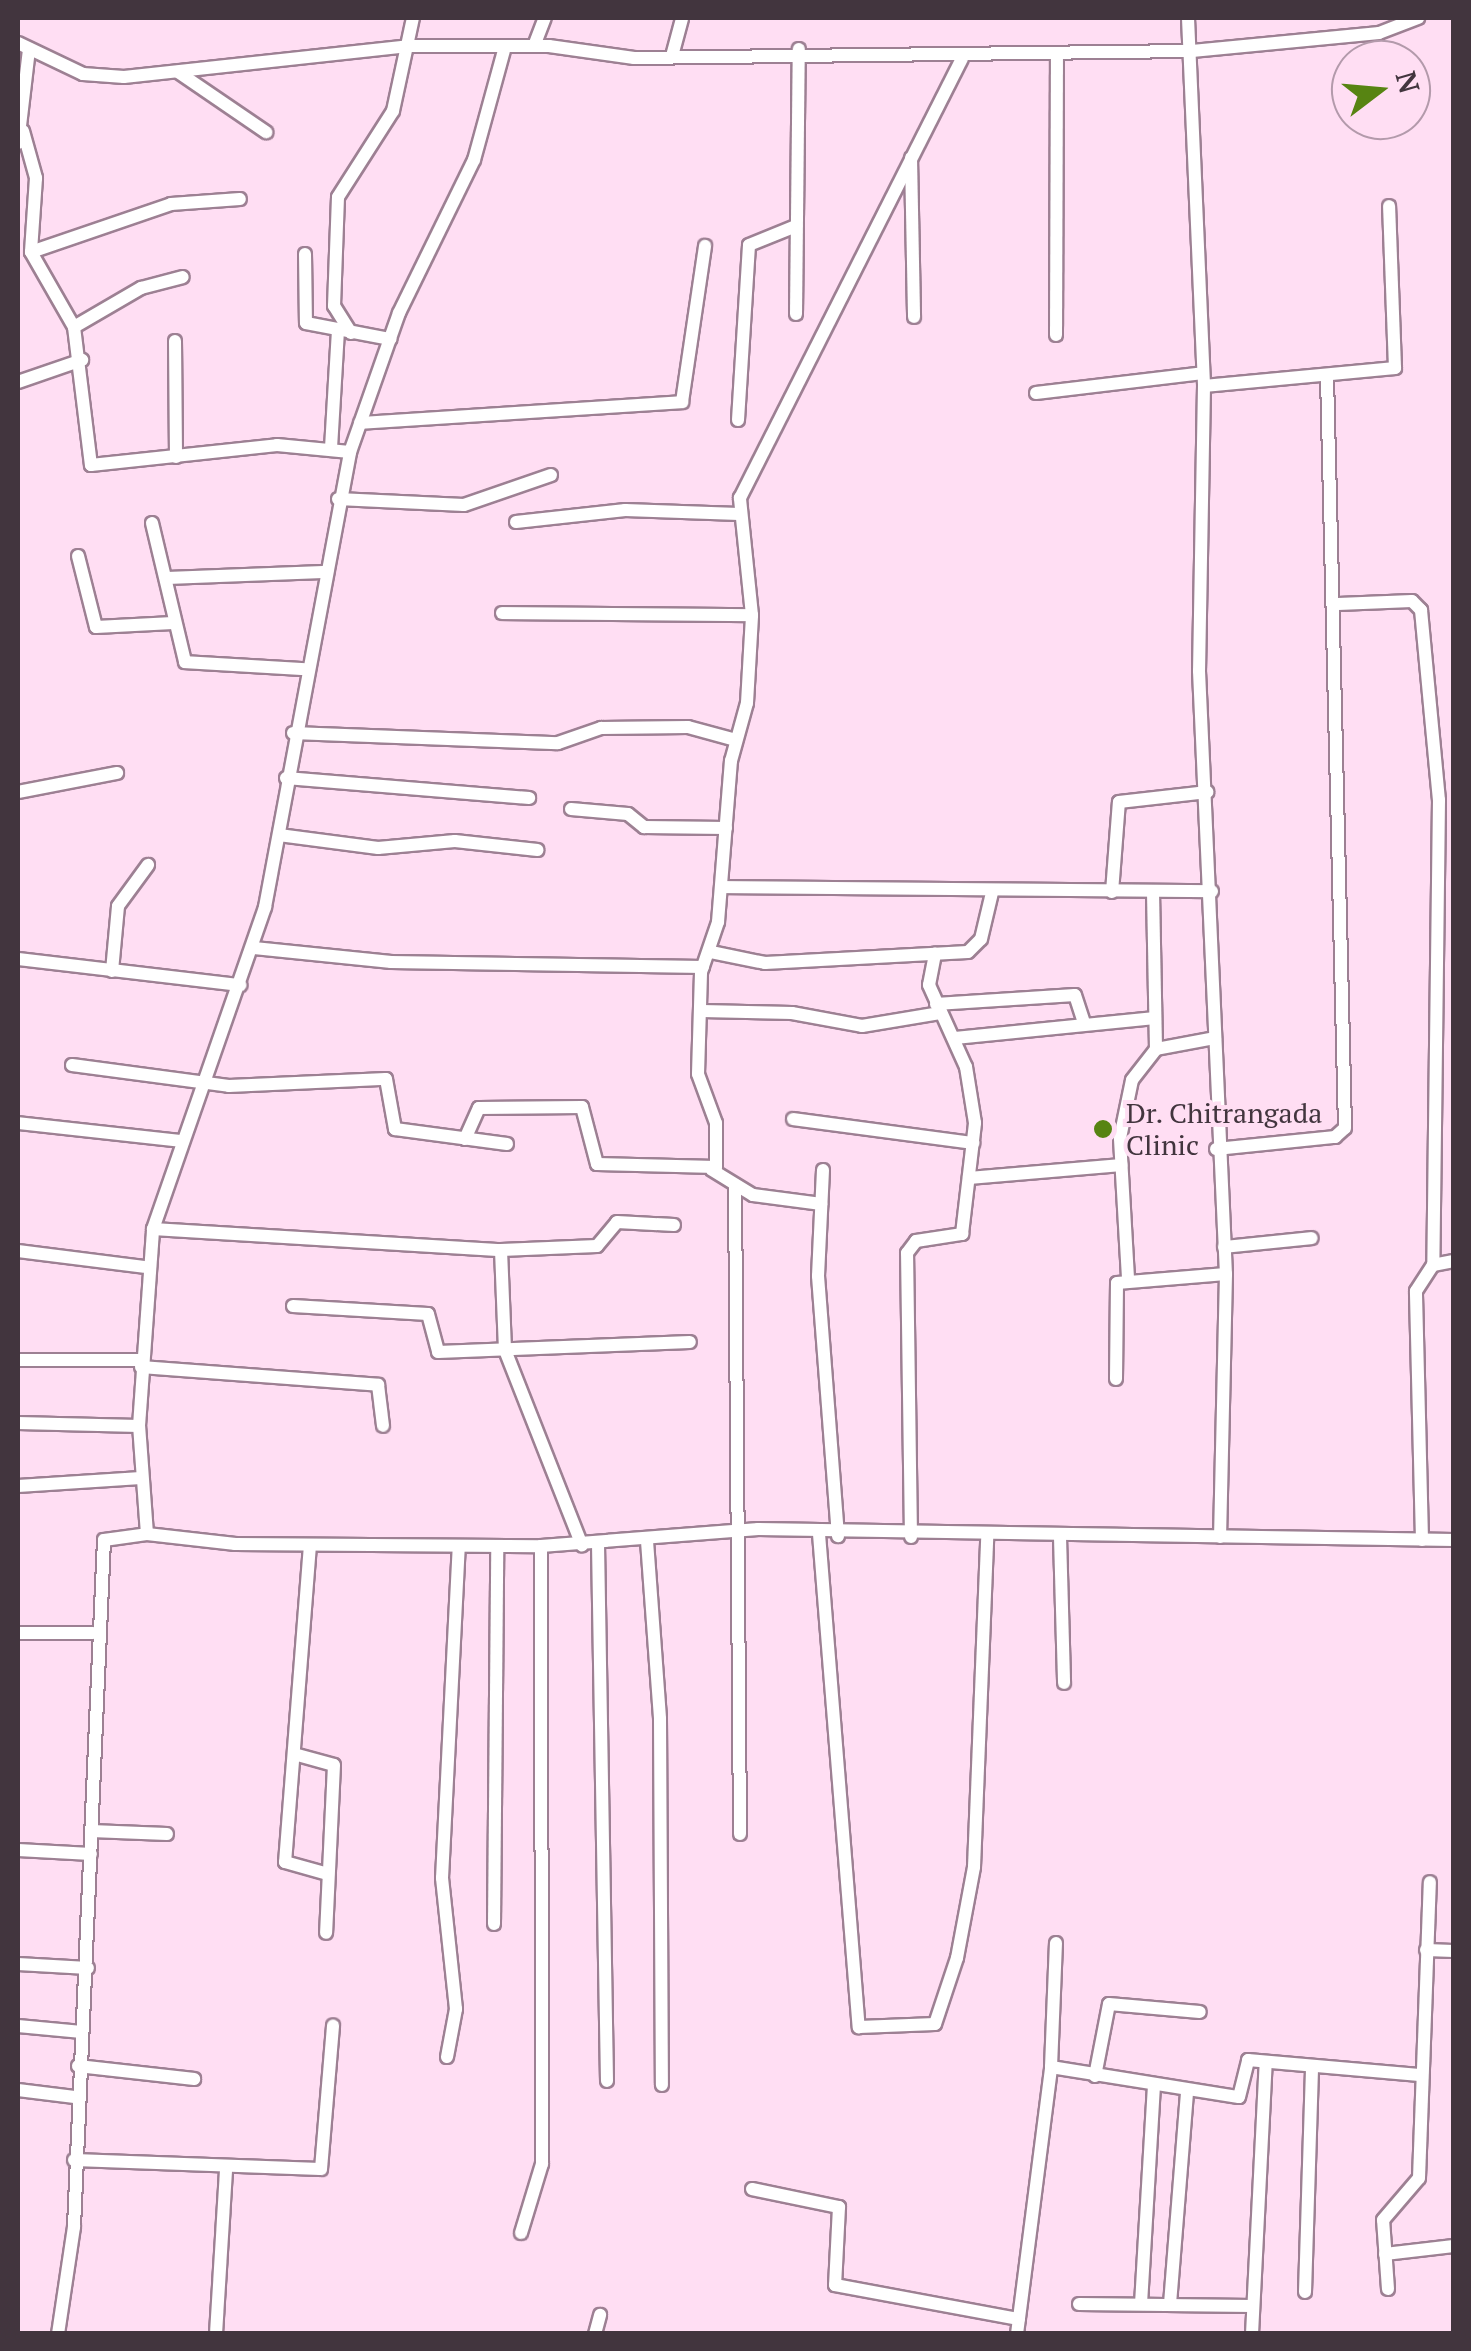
<!DOCTYPE html>
<html>
<head>
<meta charset="utf-8">
<style>
  body { margin:0 }
  #map { position:relative; width:1471px; height:2351px; overflow:hidden; background:#ffdef3; font-family:"PT Serif",serif }
  div>[style] { position:absolute }
  .roads { filter:drop-shadow(2px 0 #9d8093) drop-shadow(-2px 0 #9d8093) drop-shadow(0 2px #9d8093) drop-shadow(0 -2px #9d8093) }
  .street>* { height:12px; margin:-6px; padding:0 6px; transform-origin:6px; border-radius:6px; background:#fff }
  .dots>* { width:28px; height:28px; translate:-50% -50%; box-sizing:border-box; border:5px solid #ffdef3; border-radius:50% }
  span { translate:-50% -50%; white-space:nowrap; text-align:center; line-height:1.15; -webkit-text-stroke:8px #ffdef3; paint-order:stroke }
  .poi-label { font-size:28px; color:#42353e }
  .left { translate:0 -50%; text-align:left }
  .frame { position:absolute; inset:0; border:20px solid #42353e; pointer-events:none }
  .north { position:absolute; left:1331px; top:40px; width:100px; height:100px; box-sizing:border-box; background:#ffdef3; border:2px solid #b39aab; border-radius:50%; rotate:74deg; font-size:28px; font-weight:700; line-height:40px; text-align:center; color:#42353e }
  .north::after { content:''; display:block; margin:auto; width:35px; height:45px; background:#578412; clip-path:polygon(50% 0,100% 100%,50% 72%,0 100%) }
</style>
</head>
<body>
<div id="map">
  <div class="roads">
    <div class="street">
      <div style="left:1188px;top:18px;width:368px;rotate:87.5deg"></div>
      <div style="left:1204px;top:386px;width:285px;rotate:91deg"></div>
      <div style="left:1199px;top:671px;width:604px;rotate:87.44deg"></div>
      <div style="left:1226px;top:1274px;width:263px;rotate:91.3deg"></div>
      <div style="left:18px;top:43px;width:72px;rotate:25.5deg"></div>
      <div style="left:83px;top:74px;width:41px;rotate:4.2deg"></div>
      <div style="left:124px;top:77px;width:286px;rotate:-6.2deg"></div>
      <div style="left:408px;top:46px;width:141px"></div>
      <div style="left:549px;top:46px;width:86px;rotate:8deg"></div>
      <div style="left:634px;top:58px;width:558px;rotate:-0.72deg"></div>
      <div style="left:1192px;top:51px;width:188px;rotate:-5.5deg"></div>
      <div style="left:1379px;top:33px;width:42px;rotate:-21deg"></div>
      <div style="left:534px;top:46px;width:30px;rotate:-69deg"></div>
      <div style="left:672px;top:56px;width:39px;rotate:-75deg"></div>
      <div style="left:178px;top:72px;width:107px;rotate:34.3deg"></div>
      <div style="left:23px;top:131px;width:49px;rotate:74.5deg"></div>
      <div style="left:36px;top:178px;width:74px;rotate:93.9deg"></div>
      <div style="left:31px;top:252px;width:86px;rotate:60.2deg"></div>
      <div style="left:74px;top:327px;width:139px;rotate:83deg"></div>
      <div style="left:91px;top:465px;width:187px;rotate:-6.1deg"></div>
      <div style="left:277px;top:445px;width:73px;rotate:5.5deg"></div>
      <div style="left:18px;top:143px;width:95px;rotate:-83.3deg"></div>
      <div style="left:911px;top:158px;width:159px;rotate:88.9deg"></div>
      <div style="left:31px;top:252px;width:148px;rotate:-18.9deg"></div>
      <div style="left:171px;top:204px;width:69px;rotate:-4.1deg"></div>
      <div style="left:305px;top:254px;width:69px;rotate:89.2deg"></div>
      <div style="left:306px;top:323px;width:86px;rotate:10.8deg"></div>
      <div style="left:796px;top:314px;width:265px;rotate:-89.4deg"></div>
      <div style="left:74px;top:327px;width:78px;rotate:-30.2deg"></div>
      <div style="left:141px;top:288px;width:43px;rotate:-14.7deg"></div>
      <div style="left:351px;top:333px;width:32px;rotate:-122deg"></div>
      <div style="left:334px;top:306px;width:109px;rotate:-87.9deg"></div>
      <div style="left:338px;top:197px;width:102px;rotate:-57.4deg"></div>
      <div style="left:393px;top:111px;width:95px;rotate:-77.9deg"></div>
      <div style="left:1056px;top:335px;width:279px;rotate:-89.8deg"></div>
      <div style="left:175px;top:341px;width:116px;rotate:89.5deg"></div>
      <div style="left:18px;top:382px;width:68px;rotate:-19deg"></div>
      <div style="left:1204px;top:386px;width:192px;rotate:-5.4deg"></div>
      <div style="left:1395px;top:368px;width:162px;rotate:-92.1deg"></div>
      <div style="left:1036px;top:393px;width:168px;rotate:-6.8deg"></div>
      <div style="left:738px;top:420px;width:175px;rotate:-86.4deg"></div>
      <div style="left:749px;top:245px;width:51px;rotate:-22deg"></div>
      <div style="left:360px;top:423px;width:323px;rotate:-3.7deg"></div>
      <div style="left:682px;top:402px;width:158px;rotate:-81.6deg"></div>
      <div style="left:331px;top:448px;width:117px;rotate:-86.6deg"></div>
      <div style="left:338px;top:499px;width:126px;rotate:2.7deg"></div>
      <div style="left:464px;top:505px;width:92px;rotate:-19deg"></div>
      <div style="left:516px;top:522px;width:110px;rotate:-6.3deg"></div>
      <div style="left:625px;top:510px;width:114px;rotate:2deg"></div>
      <div style="left:152px;top:523px;width:143px;rotate:76.6deg"></div>
      <div style="left:185px;top:662px;width:119px;rotate:3.4deg"></div>
      <div style="left:78px;top:556px;width:73px;rotate:75.8deg"></div>
      <div style="left:96px;top:627px;width:77px;rotate:-3deg"></div>
      <div style="left:167px;top:578px;width:156px;rotate:-2.2deg"></div>
      <div style="left:1338px;top:604px;width:74px;rotate:-2.3deg"></div>
      <div style="left:1412px;top:601px;width:13px;rotate:45deg"></div>
      <div style="left:1421px;top:610px;width:191px;rotate:84.6deg"></div>
      <div style="left:1439px;top:800px;width:465px;rotate:90.7deg"></div>
      <div style="left:502px;top:613px;width:250px;rotate:0.5deg"></div>
      <div style="left:293px;top:733px;width:265px;rotate:2.2deg"></div>
      <div style="left:558px;top:743px;width:46px;rotate:-19.2deg"></div>
      <div style="left:601px;top:728px;width:87px;rotate:-0.7deg"></div>
      <div style="left:688px;top:727px;width:50px;rotate:15.2deg"></div>
      <div style="left:286px;top:778px;width:244px;rotate:4.7deg"></div>
      <div style="left:18px;top:792px;width:101px;rotate:-10.9deg"></div>
      <div style="left:571px;top:809px;width:57px;rotate:5deg"></div>
      <div style="left:628px;top:814px;width:21px;rotate:39deg"></div>
      <div style="left:644px;top:827px;width:82px;rotate:0.7deg"></div>
      <div style="left:279px;top:835px;width:100px;rotate:7.5deg"></div>
      <div style="left:378px;top:848px;width:77px;rotate:-5.2deg"></div>
      <div style="left:455px;top:841px;width:83px;rotate:6.2deg"></div>
      <div style="left:721px;top:887px;width:491px;rotate:0.5deg"></div>
      <div style="left:1112px;top:892px;width:90px;rotate:-85.6deg"></div>
      <div style="left:1119px;top:802px;width:89px;rotate:-6.5deg"></div>
      <div style="left:1153px;top:892px;width:157px;rotate:88.9deg"></div>
      <div style="left:254px;top:948px;width:138px;rotate:5.8deg"></div>
      <div style="left:391px;top:962px;width:312px;rotate:0.9deg"></div>
      <div style="left:711px;top:952px;width:55px;rotate:11.5deg"></div>
      <div style="left:765px;top:963px;width:203px;rotate:-3.1deg"></div>
      <div style="left:968px;top:952px;width:18px;rotate:-45deg"></div>
      <div style="left:981px;top:939px;width:47px;rotate:-76.6deg"></div>
      <div style="left:18px;top:959px;width:224px;rotate:6.7deg"></div>
      <div style="left:112px;top:971px;width:65px;rotate:-84.7deg"></div>
      <div style="left:118px;top:906px;width:51px;rotate:-53.8deg"></div>
      <div style="left:936px;top:1004px;width:139px;rotate:-3.7deg"></div>
      <div style="left:1075px;top:995px;width:28px;rotate:72deg"></div>
      <div style="left:702px;top:1011px;width:90px;rotate:1.3deg"></div>
      <div style="left:792px;top:1013px;width:71px;rotate:10.5deg"></div>
      <div style="left:862px;top:1026px;width:79px;rotate:-9.5deg"></div>
      <div style="left:955px;top:1038px;width:201px;rotate:-5.7deg"></div>
      <div style="left:72px;top:1065px;width:158px;rotate:7.6deg"></div>
      <div style="left:229px;top:1086px;width:157px;rotate:-2.6deg"></div>
      <div style="left:386px;top:1079px;width:51px;rotate:79.8deg"></div>
      <div style="left:395px;top:1129px;width:113px;rotate:7.6deg"></div>
      <div style="left:793px;top:1119px;width:182px;rotate:7.6deg"></div>
      <div style="left:18px;top:1123px;width:164px;rotate:6.3deg"></div>
      <div style="left:465px;top:1139px;width:34px;rotate:-66deg"></div>
      <div style="left:479px;top:1108px;width:103px;rotate:-0.6deg"></div>
      <div style="left:582px;top:1107px;width:59px;rotate:75.3deg"></div>
      <div style="left:597px;top:1164px;width:119px;rotate:1.4deg"></div>
      <div style="left:716px;top:1167px;width:44px;rotate:-90deg"></div>
      <div style="left:716px;top:1123px;width:52px;rotate:-110.2deg"></div>
      <div style="left:698px;top:1074px;width:102px;rotate:-88.3deg"></div>
      <div style="left:701px;top:972px;width:53px;rotate:-71.2deg"></div>
      <div style="left:718px;top:922px;width:162px;rotate:-85.4deg"></div>
      <div style="left:731px;top:761px;width:60px;rotate:-74.6deg"></div>
      <div style="left:747px;top:703px;width:88px;rotate:-86.7deg"></div>
      <div style="left:752px;top:615px;width:118px;rotate:-95.9deg"></div>
      <div style="left:740px;top:498px;width:492px;rotate:-63.2deg"></div>
      <div style="left:1216px;top:1149px;width:120px;rotate:-5.8deg"></div>
      <div style="left:1335px;top:1137px;width:13px;rotate:-42deg"></div>
      <div style="left:1345px;top:1128px;width:750px;rotate:-91.37deg"></div>
      <div style="left:712px;top:1170px;width:48px;rotate:31.4deg"></div>
      <div style="left:753px;top:1195px;width:69px;rotate:7.5deg"></div>
      <div style="left:823px;top:1170px;width:106px;rotate:92.7deg"></div>
      <div style="left:818px;top:1276px;width:261px;rotate:85.6deg"></div>
      <div style="left:969px;top:1178px;width:153px;rotate:-4.9deg"></div>
      <div style="left:735px;top:1185px;width:649px;rotate:89.56deg"></div>
      <div style="left:153px;top:1229px;width:349px;rotate:3.5deg"></div>
      <div style="left:501px;top:1250px;width:96px;rotate:-2.4deg"></div>
      <div style="left:597px;top:1246px;width:31px;rotate:-50deg"></div>
      <div style="left:617px;top:1222px;width:57px;rotate:3deg"></div>
      <div style="left:1224px;top:1247px;width:88px;rotate:-5.8deg"></div>
      <div style="left:501px;top:1250px;width:100px;rotate:87.7deg"></div>
      <div style="left:505px;top:1350px;width:210px;rotate:68.5deg"></div>
      <div style="left:18px;top:1251px;width:127px;rotate:7.2deg"></div>
      <div style="left:1128px;top:1278px;width:140px;rotate:-93.3deg"></div>
      <div style="left:1120px;top:1138px;width:59px;rotate:-78.3deg"></div>
      <div style="left:1132px;top:1080px;width:39px;rotate:-52deg"></div>
      <div style="left:1156px;top:1049px;width:60px;rotate:-10.6deg"></div>
      <div style="left:293px;top:1306px;width:135px;rotate:3.4deg"></div>
      <div style="left:428px;top:1314px;width:39px;rotate:75deg"></div>
      <div style="left:438px;top:1352px;width:252px;rotate:-2.3deg"></div>
      <div style="left:18px;top:1360px;width:123px"></div>
      <div style="left:141px;top:1367px;width:238px;rotate:4.3deg"></div>
      <div style="left:378px;top:1385px;width:41px;rotate:83deg"></div>
      <div style="left:1116px;top:1379px;width:96px;rotate:-89.4deg"></div>
      <div style="left:1117px;top:1283px;width:109px;rotate:-4.7deg"></div>
      <div style="left:18px;top:1423px;width:121px;rotate:1.4deg"></div>
      <div style="left:18px;top:1486px;width:123px;rotate:-3.7deg"></div>
      <div style="left:147px;top:1534px;width:108px;rotate:-94.2deg"></div>
      <div style="left:139px;top:1426px;width:197px;rotate:-85.9deg"></div>
      <div style="left:153px;top:1229px;width:341px;rotate:-70.8deg"></div>
      <div style="left:265px;top:907px;width:463px;rotate:-79.4deg"></div>
      <div style="left:350px;top:452px;width:147px;rotate:-70.6deg"></div>
      <div style="left:399px;top:313px;width:170px;rotate:-63.9deg"></div>
      <div style="left:474px;top:160px;width:117px;rotate:-74.7deg"></div>
      <div style="left:819px;top:1534px;width:495px;rotate:85.4deg"></div>
      <div style="left:859px;top:2027px;width:76px;rotate:-2.3deg"></div>
      <div style="left:935px;top:2024px;width:70px;rotate:-71.6deg"></div>
      <div style="left:957px;top:1958px;width:93px;rotate:-79.4deg"></div>
      <div style="left:974px;top:1867px;width:330px;rotate:-87.7deg"></div>
      <div style="left:911px;top:1537px;width:284px;rotate:-90.8deg"></div>
      <div style="left:907px;top:1253px;width:15px;rotate:-53deg"></div>
      <div style="left:916px;top:1241px;width:47px;rotate:-8.7deg"></div>
      <div style="left:962px;top:1234px;width:112px;rotate:-83.3deg"></div>
      <div style="left:975px;top:1123px;width:57px;rotate:-99.1deg"></div>
      <div style="left:966px;top:1067px;width:90px;rotate:-114.3deg"></div>
      <div style="left:929px;top:985px;width:32px;rotate:-79deg"></div>
      <div style="left:1060px;top:1537px;width:146px;rotate:88.4deg"></div>
      <div style="left:1422px;top:1540px;width:249px;rotate:-91.4deg"></div>
      <div style="left:1416px;top:1291px;width:31px;rotate:-57deg"></div>
      <div style="left:1433px;top:1265px;width:21px;rotate:-11deg"></div>
      <div style="left:647px;top:1541px;width:178px;rotate:85.8deg"></div>
      <div style="left:660px;top:1719px;width:366px;rotate:89.7deg"></div>
      <div style="left:598px;top:1544px;width:537px;rotate:89.04deg"></div>
      <div style="left:310px;top:1545px;width:318px;rotate:94.5deg"></div>
      <div style="left:285px;top:1862px;width:45px;rotate:15.6deg"></div>
      <div style="left:18px;top:1633px;width:75px"></div>
      <div style="left:294px;top:1754px;width:41px;rotate:15.4deg"></div>
      <div style="left:334px;top:1765px;width:168px;rotate:92.7deg"></div>
      <div style="left:91px;top:1831px;width:76px;rotate:2.3deg"></div>
      <div style="left:18px;top:1850px;width:73px;rotate:3.1deg"></div>
      <div style="left:494px;top:1924px;width:377px;rotate:-89.5deg"></div>
      <div style="left:1426px;top:1950px;width:28px;rotate:2deg"></div>
      <div style="left:18px;top:1964px;width:70px;rotate:3.3deg"></div>
      <div style="left:18px;top:2026px;width:64px;rotate:5.4deg"></div>
      <div style="left:447px;top:2057px;width:49px;rotate:-79.4deg"></div>
      <div style="left:456px;top:2009px;width:132px;rotate:-96.1deg"></div>
      <div style="left:442px;top:1878px;width:331px;rotate:-87.1deg"></div>
      <div style="left:78px;top:2066px;width:117px;rotate:6.4deg"></div>
      <div style="left:1051px;top:2067px;width:190px;rotate:9.1deg"></div>
      <div style="left:1239px;top:2097px;width:38px;rotate:-76deg"></div>
      <div style="left:1248px;top:2060px;width:172px;rotate:5deg"></div>
      <div style="left:1095px;top:2076px;width:73px;rotate:-79deg"></div>
      <div style="left:1109px;top:2004px;width:91px;rotate:5deg"></div>
      <div style="left:18px;top:2090px;width:57px;rotate:7deg"></div>
      <div style="left:74px;top:2160px;width:247px;rotate:2.1deg"></div>
      <div style="left:321px;top:2169px;width:144px;rotate:-85.2deg"></div>
      <div style="left:752px;top:2189px;width:89px;rotate:11.7deg"></div>
      <div style="left:839px;top:2207px;width:78px;rotate:92.9deg"></div>
      <div style="left:835px;top:2285px;width:187px;rotate:10.5deg"></div>
      <div style="left:521px;top:2233px;width:72px;rotate:-73.1deg"></div>
      <div style="left:542px;top:2164px;width:618px;rotate:-90.09deg"></div>
      <div style="left:1385px;top:2254px;width:69px;rotate:-6.6deg"></div>
      <div style="left:1388px;top:2289px;width:69px;rotate:-94.1deg"></div>
      <div style="left:1383px;top:2220px;width:55px;rotate:-49.4deg"></div>
      <div style="left:1419px;top:2178px;width:296px;rotate:-87.9deg"></div>
      <div style="left:1305px;top:2292px;width:226px;rotate:-88.2deg"></div>
      <div style="left:1079px;top:2304px;width:173px;rotate:0.7deg"></div>
      <div style="left:1141px;top:2304px;width:218px;rotate:-86.6deg"></div>
      <div style="left:1170px;top:2304px;width:214px;rotate:-85.4deg"></div>
      <div style="left:58px;top:2334px;width:108px;rotate:-81.5deg"></div>
      <div style="left:74px;top:2227px;width:688px;rotate:-87.5deg"></div>
      <div style="left:104px;top:1540px;width:43px;rotate:-7.9deg"></div>
      <div style="left:147px;top:1534px;width:89px;rotate:6.5deg"></div>
      <div style="left:235px;top:1544px;width:306px;rotate:0.4deg"></div>
      <div style="left:541px;top:1546px;width:218px;rotate:-4.5deg"></div>
      <div style="left:758px;top:1529px;width:696px;rotate:0.91deg"></div>
      <div style="left:216px;top:2334px;width:164px;rotate:-86.5deg"></div>
      <div style="left:595px;top:2334px;width:20px;rotate:-75deg"></div>
      <div style="left:1017px;top:2334px;width:269px;rotate:-82.7deg"></div>
      <div style="left:1051px;top:2067px;width:124px;rotate:-87.7deg"></div>
      <div style="left:1252px;top:2334px;width:272px;rotate:-87.1deg"></div>
    </div>
  </div>
  <div class="dots">
    <div style="left:1103px;top:1129px;background:#578412"></div>
  </div>
  <div class="poi-label">
    <span class="left" style="left:1126px;top:1129px">Dr. Chitrangada<br>Clinic</span>
  </div>
  <div class="frame"></div>
  <div class="north">N</div>
</div>
</body>
</html>
